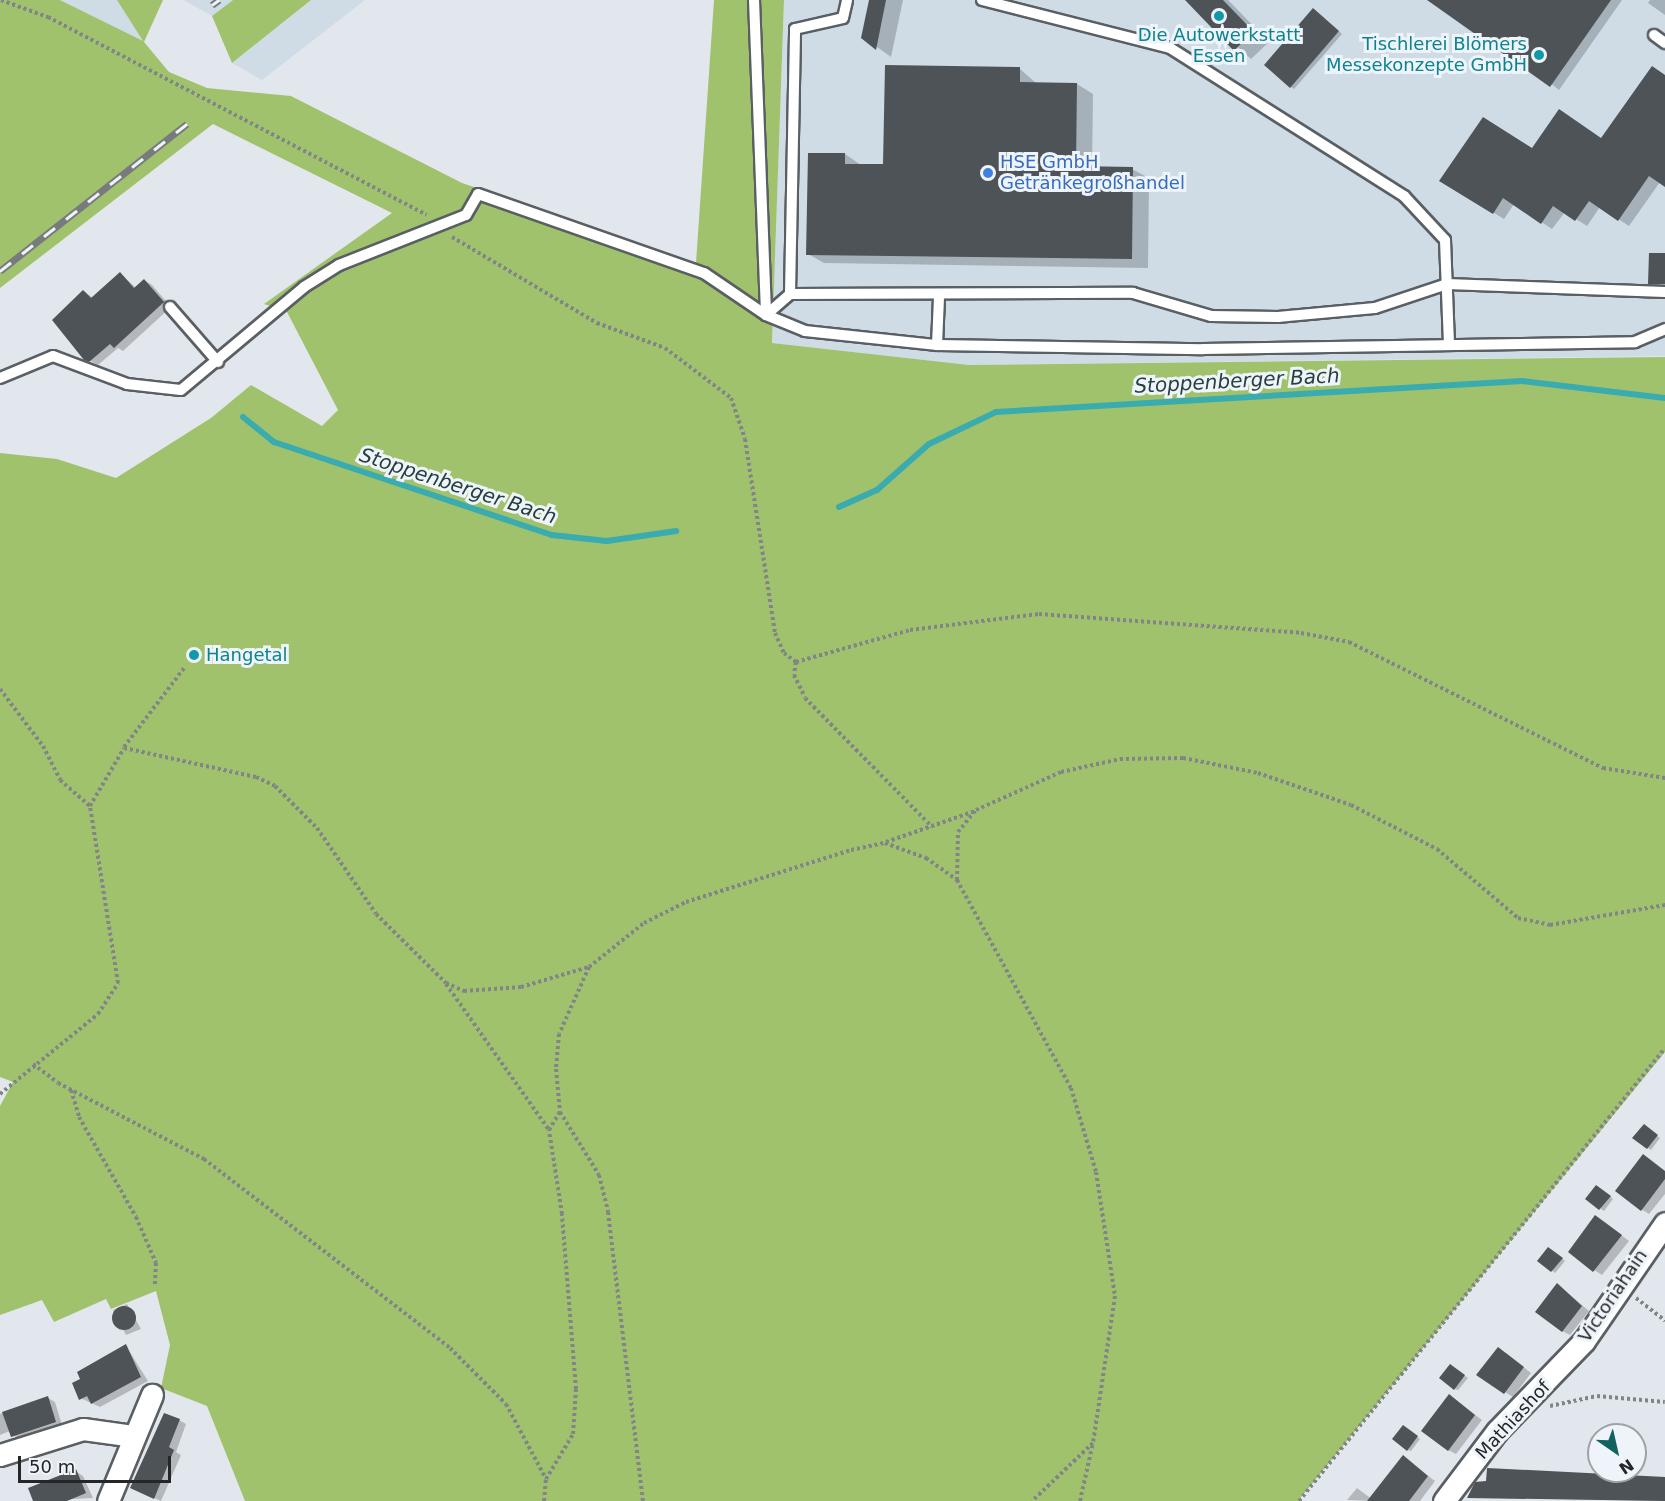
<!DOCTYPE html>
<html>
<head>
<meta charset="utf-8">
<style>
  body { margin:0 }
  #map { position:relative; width:1665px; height:1501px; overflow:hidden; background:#e1e7ec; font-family:"DejaVu Sans",sans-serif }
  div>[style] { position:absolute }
  .built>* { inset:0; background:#cfdce6 }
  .green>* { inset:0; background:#a0c26d }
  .shadow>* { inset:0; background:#0003 }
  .stream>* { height:6px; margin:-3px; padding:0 3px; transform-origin:3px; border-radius:3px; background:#3aabae }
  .building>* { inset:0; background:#4d5357 }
  .round { border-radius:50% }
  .path>* { height:4px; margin-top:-2px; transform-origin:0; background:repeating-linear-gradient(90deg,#818588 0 3px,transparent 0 6px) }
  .roads { filter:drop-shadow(2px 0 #595f63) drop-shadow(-2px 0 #595f63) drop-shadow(0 2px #595f63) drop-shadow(0 -2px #595f63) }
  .service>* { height:10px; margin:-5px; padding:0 5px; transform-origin:5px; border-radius:5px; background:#fff }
  .minor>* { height:21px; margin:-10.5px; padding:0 10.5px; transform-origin:10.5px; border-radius:10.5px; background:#fff }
  .rail>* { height:7px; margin-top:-3.5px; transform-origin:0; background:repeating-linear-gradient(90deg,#eef4f9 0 14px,#777b7e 0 28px); box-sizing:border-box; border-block:2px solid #777b7e }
  .dots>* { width:16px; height:16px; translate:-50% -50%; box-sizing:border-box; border:3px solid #eef4f9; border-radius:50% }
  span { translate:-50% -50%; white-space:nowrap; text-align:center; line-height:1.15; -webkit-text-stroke:6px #eef4f9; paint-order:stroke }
  .culture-label { font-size:18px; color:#0d838f }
  .right { translate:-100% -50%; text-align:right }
  .left { translate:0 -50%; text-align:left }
  .shop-label { font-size:18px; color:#366cbe }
  .street-label { font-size:18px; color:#242628 }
  .water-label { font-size:20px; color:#263f3f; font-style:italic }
  .north { position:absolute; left:1587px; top:1423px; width:60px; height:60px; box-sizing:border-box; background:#eef4f9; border:2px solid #9da2a5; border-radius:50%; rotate:146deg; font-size:16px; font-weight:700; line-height:24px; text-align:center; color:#242628 }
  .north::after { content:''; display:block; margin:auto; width:21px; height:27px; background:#136260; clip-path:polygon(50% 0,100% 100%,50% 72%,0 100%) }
  .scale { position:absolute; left:18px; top:1456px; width:153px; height:27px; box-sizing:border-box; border:3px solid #242628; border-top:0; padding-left:8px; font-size:18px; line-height:21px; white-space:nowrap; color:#242628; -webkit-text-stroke:4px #eef4f9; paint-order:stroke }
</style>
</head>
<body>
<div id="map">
  <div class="built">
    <div style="clip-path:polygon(60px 0,117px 0,144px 42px)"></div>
    <div style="clip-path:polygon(183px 0,233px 0,212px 16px)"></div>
    <div style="clip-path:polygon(311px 0,365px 0,262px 80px,232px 63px)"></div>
    <div style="clip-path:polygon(784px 0,1665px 0,1665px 356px,969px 365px,772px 343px)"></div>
  </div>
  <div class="green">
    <div style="clip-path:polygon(0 0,60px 0,143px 41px,117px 0,163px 0,144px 42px,169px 72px,207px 88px,291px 96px,462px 183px,696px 263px,714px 0,784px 0,772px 343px,969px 365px,1665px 357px,1665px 1052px,1298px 1501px,245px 1501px,207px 1406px,161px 1388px,170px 1345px,156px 1291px,111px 1309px,106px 1299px,54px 1322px,42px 1300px,0 1315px,0 1106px,13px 1082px,0 1077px,0 453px,57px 459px,116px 478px,211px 418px,251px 385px,322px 426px,338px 410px,287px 312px,264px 304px,392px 213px,213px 124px,0 288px)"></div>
    <div style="clip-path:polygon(233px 0,311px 0,232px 63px,212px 16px)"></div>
  </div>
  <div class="shadow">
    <div style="clip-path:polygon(871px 0,903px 0,891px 57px,863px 37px)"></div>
    <div style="clip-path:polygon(1187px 0,1228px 0,1269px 42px,1251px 59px)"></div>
    <div style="clip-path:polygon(1448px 0,1622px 0,1559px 90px)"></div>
    <div style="clip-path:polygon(1650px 0,1665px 0,1665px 15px,1648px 3px)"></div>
    <div style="clip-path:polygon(1317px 12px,1342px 34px,1294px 89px,1291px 87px)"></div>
    <div style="clip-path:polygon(1020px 69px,1036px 83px,1077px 84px,1093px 94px,1092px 168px,1132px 169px,1149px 178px,1148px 268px,824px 263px,808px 254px,845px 154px,861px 165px,884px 166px)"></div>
    <div style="clip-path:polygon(1665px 75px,1665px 185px,1660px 182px,1629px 226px,1600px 207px,1587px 226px,1565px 212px,1552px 229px,1514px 204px,1504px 219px,1441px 181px,1533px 149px,1602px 139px)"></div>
    <div style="clip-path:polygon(1665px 254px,1665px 288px,1658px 288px,1650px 283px)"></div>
    <div style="clip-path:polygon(121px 274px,136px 288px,144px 280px,152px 285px,171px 307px,123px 351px,118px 348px,98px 365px,85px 358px,84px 291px,93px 298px)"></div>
    <div style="clip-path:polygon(1647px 1128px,1660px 1138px,1651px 1150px,1648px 1148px)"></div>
    <div style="clip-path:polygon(1665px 1172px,1665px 1194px,1649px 1214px,1641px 1209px)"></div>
    <div style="clip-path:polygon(1600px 1188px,1613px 1199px,1604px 1211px,1587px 1199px)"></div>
    <div style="clip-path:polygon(1603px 1221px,1629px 1241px,1602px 1275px,1594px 1270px)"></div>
    <div style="clip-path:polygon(1552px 1250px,1565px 1261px,1555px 1273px,1539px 1261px)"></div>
    <div style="clip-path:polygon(1558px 1285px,1589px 1311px,1570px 1335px,1562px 1331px)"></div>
    <div style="clip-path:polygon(127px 1304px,141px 1329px,126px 1335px,113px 1310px)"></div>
    <div style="clip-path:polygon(126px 1346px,148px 1381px,100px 1407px,80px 1398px)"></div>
    <div style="clip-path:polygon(1506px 1353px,1531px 1373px,1513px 1397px,1505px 1392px)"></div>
    <div style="clip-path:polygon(1454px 1368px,1468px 1378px,1458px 1390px,1455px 1389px)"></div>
    <div style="clip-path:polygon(1450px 1396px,1482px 1420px,1456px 1454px,1448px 1450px)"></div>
    <div style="clip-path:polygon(48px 1398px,55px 1402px,62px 1425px,19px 1440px,10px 1431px,0 1435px,0 1414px)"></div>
    <div style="clip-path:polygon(179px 1420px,186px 1424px,176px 1452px,181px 1455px,161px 1501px,139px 1491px)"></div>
    <div style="clip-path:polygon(1407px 1429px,1420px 1439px,1411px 1451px,1408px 1450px)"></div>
    <div style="clip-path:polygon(1403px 1457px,1435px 1481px,1420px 1501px,1388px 1501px)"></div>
    <div style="clip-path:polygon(75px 1471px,83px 1476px,93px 1498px,35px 1501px)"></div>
    <div style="clip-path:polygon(1665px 1479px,1665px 1501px,1468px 1497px,1475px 1483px)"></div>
    <div style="clip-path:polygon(1357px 1488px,1373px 1500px,1372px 1501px,1347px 1500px)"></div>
  </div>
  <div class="stream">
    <div style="left:243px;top:417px;width:40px;rotate:39deg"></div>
    <div style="left:274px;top:442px;width:293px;rotate:18.5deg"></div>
    <div style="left:552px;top:535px;width:55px;rotate:6.2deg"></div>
    <div style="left:607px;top:541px;width:70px;rotate:-8.2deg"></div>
    <div style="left:839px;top:507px;width:42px;rotate:-24.1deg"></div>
    <div style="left:877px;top:490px;width:69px;rotate:-41.5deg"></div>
    <div style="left:929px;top:444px;width:74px;rotate:-25.5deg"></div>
    <div style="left:996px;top:412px;width:527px;rotate:-3.37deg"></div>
    <div style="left:1522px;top:381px;width:144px;rotate:6.8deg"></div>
  </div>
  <div class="building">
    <div style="clip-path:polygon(869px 0,886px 0,876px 50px,861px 38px)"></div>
    <div style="clip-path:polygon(1185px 0,1223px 0,1253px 31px,1234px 51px)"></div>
    <div style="clip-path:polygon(1427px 0,1611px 0,1550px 87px)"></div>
    <div style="clip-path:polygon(1313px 8px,1339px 31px,1290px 88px,1264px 65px)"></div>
    <div style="clip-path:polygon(885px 65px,1020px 67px,1020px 82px,1077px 83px,1076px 166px,1133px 167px,1132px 259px,806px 255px,808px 153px,845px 153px,845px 164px,883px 164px)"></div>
    <div style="clip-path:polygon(1652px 66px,1665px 75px,1665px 187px,1649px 176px,1618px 221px,1589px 201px,1575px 221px,1553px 206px,1541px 224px,1503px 198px,1493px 214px,1439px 181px,1483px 117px,1532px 148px,1559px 109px,1601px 138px)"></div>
    <div style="clip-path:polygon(1649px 253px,1665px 253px,1665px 284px,1648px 284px)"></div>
    <div style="clip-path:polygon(120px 272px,134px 288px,144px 279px,164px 302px,114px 348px,110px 344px,89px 362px,84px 360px,52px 320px,83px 290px,91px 298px)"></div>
    <div style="clip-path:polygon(1644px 1124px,1658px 1135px,1647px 1149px,1632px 1138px)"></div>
    <div style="clip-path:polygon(1643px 1154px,1665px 1171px,1665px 1179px,1641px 1211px,1615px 1191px)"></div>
    <div style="clip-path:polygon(1596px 1185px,1611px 1196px,1599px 1210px,1585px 1199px)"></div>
    <div style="clip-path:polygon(1595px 1215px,1622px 1235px,1593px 1272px,1568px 1252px)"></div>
    <div style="clip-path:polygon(1548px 1247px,1563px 1258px,1551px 1272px,1537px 1261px)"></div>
    <div style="clip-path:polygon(1557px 1283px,1582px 1306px,1562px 1332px,1535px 1312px)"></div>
    <div class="round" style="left:112px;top:1306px;width:24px;height:24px"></div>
    <div style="clip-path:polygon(126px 1344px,141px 1377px,91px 1404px,87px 1396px,79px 1400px,72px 1383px,80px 1379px,77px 1372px)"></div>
    <div style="clip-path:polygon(1498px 1347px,1524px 1367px,1504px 1394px,1476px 1375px)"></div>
    <div style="clip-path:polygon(1450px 1364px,1465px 1375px,1454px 1390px,1439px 1378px)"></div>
    <div style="clip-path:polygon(1449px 1394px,1475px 1415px,1448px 1451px,1421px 1431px)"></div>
    <div style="clip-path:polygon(48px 1396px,56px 1422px,11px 1437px,2px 1412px)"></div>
    <div style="clip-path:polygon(164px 1413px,180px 1419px,169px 1447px,174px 1450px,154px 1499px,130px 1488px)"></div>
    <div style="clip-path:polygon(1403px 1425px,1418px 1436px,1407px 1451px,1392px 1439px)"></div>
    <div style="clip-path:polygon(1403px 1455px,1428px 1476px,1425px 1480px,1409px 1501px,1367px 1501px)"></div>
    <div style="clip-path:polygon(1487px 1468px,1665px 1477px,1665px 1501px,1467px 1498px,1475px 1482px,1486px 1481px)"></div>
    <div style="clip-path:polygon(76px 1469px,86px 1493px,67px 1501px,33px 1501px,28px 1488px)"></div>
  </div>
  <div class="path">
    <div style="left:1px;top:0;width:50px;rotate:19.9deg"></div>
    <div style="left:48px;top:17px;width:427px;rotate:27.6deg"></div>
    <div style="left:452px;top:237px;width:169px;rotate:30.7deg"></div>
    <div style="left:597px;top:323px;width:72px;rotate:20.2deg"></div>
    <div style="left:665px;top:348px;width:83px;rotate:37.1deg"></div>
    <div style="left:731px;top:398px;width:43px;rotate:71.1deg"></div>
    <div style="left:745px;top:439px;width:196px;rotate:81.2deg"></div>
    <div style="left:775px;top:633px;width:22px;rotate:66deg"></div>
    <div style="left:784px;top:653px;width:15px;rotate:37deg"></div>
    <div style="left:796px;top:662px;width:118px;rotate:-15.7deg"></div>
    <div style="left:910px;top:630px;width:130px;rotate:-7.1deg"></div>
    <div style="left:1039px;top:614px;width:263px;rotate:4.1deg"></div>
    <div style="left:1301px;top:633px;width:49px;rotate:10.6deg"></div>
    <div style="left:1349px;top:642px;width:284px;rotate:26.4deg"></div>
    <div style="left:1603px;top:768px;width:63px;rotate:9.2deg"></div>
    <div style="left:796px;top:662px;width:13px;rotate:99deg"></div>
    <div style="left:794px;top:675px;width:25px;rotate:64deg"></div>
    <div style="left:805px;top:698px;width:181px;rotate:45.4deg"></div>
    <div style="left:0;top:689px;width:71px;rotate:53deg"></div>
    <div style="left:43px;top:746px;width:38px;rotate:63deg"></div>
    <div style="left:60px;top:780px;width:40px;rotate:41deg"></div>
    <div style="left:124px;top:747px;width:101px;rotate:-52.7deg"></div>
    <div style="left:886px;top:842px;width:94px;rotate:-19.2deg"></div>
    <div style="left:957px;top:880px;width:237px;rotate:61.3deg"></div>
    <div style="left:1071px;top:1088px;width:88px;rotate:73.4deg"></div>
    <div style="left:1096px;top:1172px;width:125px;rotate:81.3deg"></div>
    <div style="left:1115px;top:1296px;width:149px;rotate:98.5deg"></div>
    <div style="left:1093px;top:1443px;width:84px;rotate:136.4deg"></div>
    <div style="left:589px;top:967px;width:73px;rotate:114.1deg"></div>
    <div style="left:559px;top:1034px;width:35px;rotate:95deg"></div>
    <div style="left:556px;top:1069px;width:43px;rotate:84.7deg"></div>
    <div style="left:560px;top:1112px;width:74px;rotate:58.2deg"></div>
    <div style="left:599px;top:1175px;width:38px;rotate:76deg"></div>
    <div style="left:608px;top:1212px;width:291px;rotate:83.1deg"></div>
    <div style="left:446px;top:984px;width:179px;rotate:54.8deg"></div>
    <div style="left:549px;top:1130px;width:21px;rotate:-59deg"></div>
    <div style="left:33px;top:1064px;width:31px;rotate:37deg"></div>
    <div style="left:58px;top:1083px;width:165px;rotate:27.5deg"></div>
    <div style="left:204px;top:1159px;width:310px;rotate:37.5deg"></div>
    <div style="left:450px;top:1348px;width:79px;rotate:45deg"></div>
    <div style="left:506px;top:1404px;width:85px;rotate:61.9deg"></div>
    <div style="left:71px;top:1090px;width:28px;rotate:73deg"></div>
    <div style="left:79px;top:1117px;width:115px;rotate:60.3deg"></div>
    <div style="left:136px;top:1217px;width:50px;rotate:66.5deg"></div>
    <div style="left:156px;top:1263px;width:22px;rotate:93deg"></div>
    <div style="left:0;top:1094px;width:127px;rotate:-39.2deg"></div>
    <div style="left:98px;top:1014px;width:37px;rotate:-57deg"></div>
    <div style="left:118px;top:983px;width:179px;rotate:-99deg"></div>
    <div style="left:90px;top:806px;width:67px;rotate:-59.6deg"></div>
    <div style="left:124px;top:748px;width:135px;rotate:12.4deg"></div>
    <div style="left:256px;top:777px;width:21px;rotate:25deg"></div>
    <div style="left:275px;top:786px;width:59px;rotate:45deg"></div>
    <div style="left:317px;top:828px;width:104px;rotate:55.5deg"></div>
    <div style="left:376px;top:914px;width:98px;rotate:44.6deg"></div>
    <div style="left:446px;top:983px;width:20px;rotate:24deg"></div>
    <div style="left:464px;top:991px;width:57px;rotate:-4deg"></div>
    <div style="left:521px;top:987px;width:71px;rotate:-16.4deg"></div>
    <div style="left:589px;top:967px;width:70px;rotate:-38.7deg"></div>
    <div style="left:644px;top:923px;width:47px;rotate:-26.6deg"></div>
    <div style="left:686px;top:902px;width:173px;rotate:-17.5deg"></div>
    <div style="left:851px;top:850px;width:35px;rotate:-12deg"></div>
    <div style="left:885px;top:843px;width:44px;rotate:20.1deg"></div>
    <div style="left:926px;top:858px;width:38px;rotate:35deg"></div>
    <div style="left:957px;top:880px;width:48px;rotate:-88.8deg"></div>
    <div style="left:958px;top:832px;width:28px;rotate:-51deg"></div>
    <div style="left:976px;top:810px;width:93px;rotate:-24.1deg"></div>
    <div style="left:1061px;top:772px;width:60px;rotate:-12.4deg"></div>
    <div style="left:1120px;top:759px;width:63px;rotate:-0.9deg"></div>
    <div style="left:1183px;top:758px;width:76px;rotate:11.3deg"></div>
    <div style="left:1258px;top:773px;width:98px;rotate:19deg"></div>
    <div style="left:1351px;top:805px;width:97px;rotate:27.1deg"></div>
    <div style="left:1437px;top:849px;width:106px;rotate:40.4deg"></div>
    <div style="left:1518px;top:918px;width:33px;rotate:12deg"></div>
    <div style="left:1550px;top:925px;width:117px;rotate:-9.9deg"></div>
    <div style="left:1636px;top:1298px;width:37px;rotate:38deg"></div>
    <div style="left:1550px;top:1406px;width:48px;rotate:-12deg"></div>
    <div style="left:1597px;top:1396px;width:68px;rotate:5deg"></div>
    <div style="left:544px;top:1501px;width:22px;rotate:-85deg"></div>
    <div style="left:546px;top:1479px;width:52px;rotate:-59deg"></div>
    <div style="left:573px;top:1434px;width:45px;rotate:-86.2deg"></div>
    <div style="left:576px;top:1389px;width:176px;rotate:-94.6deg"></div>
    <div style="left:562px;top:1214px;width:85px;rotate:-98.8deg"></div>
    <div style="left:1080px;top:1501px;width:59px;rotate:-77.4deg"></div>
    <div style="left:1299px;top:1501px;width:582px;rotate:-51.06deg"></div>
  </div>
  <div class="roads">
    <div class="service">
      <div style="left:754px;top:0;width:315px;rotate:87.8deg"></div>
      <div style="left:982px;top:0;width:194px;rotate:14.3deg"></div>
      <div style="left:1170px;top:48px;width:277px;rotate:32.3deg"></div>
      <div style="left:1404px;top:196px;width:60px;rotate:47deg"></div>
      <div style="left:1445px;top:240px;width:104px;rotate:87.8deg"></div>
      <div style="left:1654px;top:35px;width:14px;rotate:36deg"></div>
      <div style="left:790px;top:294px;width:265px;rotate:-88.9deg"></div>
      <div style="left:795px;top:29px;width:49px;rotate:-12.9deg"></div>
      <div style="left:843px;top:18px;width:18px;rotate:-77deg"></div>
      <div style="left:170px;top:307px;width:73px;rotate:48.9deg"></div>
      <div style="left:766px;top:315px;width:32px;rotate:-41deg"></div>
      <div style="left:790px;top:294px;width:343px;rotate:-0.2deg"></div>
      <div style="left:1133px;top:293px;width:81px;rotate:16.4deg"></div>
      <div style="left:1211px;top:316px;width:67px;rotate:0.9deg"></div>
      <div style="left:1278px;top:317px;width:97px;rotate:-5.3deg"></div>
      <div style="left:1375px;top:308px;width:76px;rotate:-18.4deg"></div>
      <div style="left:1447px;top:284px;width:218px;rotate:2.1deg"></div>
      <div style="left:937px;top:345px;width:48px;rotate:-87.6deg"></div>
      <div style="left:0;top:378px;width:57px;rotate:-22.5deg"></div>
      <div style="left:53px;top:356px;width:79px;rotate:20.7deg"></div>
      <div style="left:127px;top:384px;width:54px;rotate:6.3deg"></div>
      <div style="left:181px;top:390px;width:160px;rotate:-39.9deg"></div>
      <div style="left:304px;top:287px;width:41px;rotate:-32.2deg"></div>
      <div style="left:339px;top:265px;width:136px;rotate:-21.5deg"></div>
      <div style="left:466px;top:215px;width:24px;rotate:-60deg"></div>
      <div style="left:478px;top:194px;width:239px;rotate:19.3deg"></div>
      <div style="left:704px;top:273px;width:75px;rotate:34.1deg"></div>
      <div style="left:766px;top:315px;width:42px;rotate:22.3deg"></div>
      <div style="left:805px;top:331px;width:133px;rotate:6.1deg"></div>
      <div style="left:937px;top:345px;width:266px;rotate:0.9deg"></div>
      <div style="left:1203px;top:349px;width:432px;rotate:-0.9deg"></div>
      <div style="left:1635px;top:342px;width:33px;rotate:-23deg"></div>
    </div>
    <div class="minor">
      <div style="left:0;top:1455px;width:87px;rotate:-17.4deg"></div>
      <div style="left:83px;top:1429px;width:50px;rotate:8deg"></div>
      <div style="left:108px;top:1501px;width:115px;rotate:-67.5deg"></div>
      <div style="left:1444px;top:1501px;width:88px;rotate:-52.9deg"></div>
      <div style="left:1497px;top:1431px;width:125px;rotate:-46deg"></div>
      <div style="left:1584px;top:1341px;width:143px;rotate:-55.5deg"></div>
    </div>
  </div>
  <div class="rail">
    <div style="left:212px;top:5px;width:9px;rotate:-36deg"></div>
    <div style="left:0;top:271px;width:238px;rotate:-38.2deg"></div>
  </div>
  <div class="dots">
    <div style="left:1219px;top:16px;background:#0f9aa8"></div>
    <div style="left:1539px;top:55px;background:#0f9aa8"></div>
    <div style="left:988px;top:173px;background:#3f7fe0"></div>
    <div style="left:194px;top:655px;background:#0f9aa8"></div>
  </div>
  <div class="culture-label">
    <span style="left:1219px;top:46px">Die Autowerkstatt<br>Essen</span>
    <span class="right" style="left:1527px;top:55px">Tischlerei Blömers<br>Messekonzepte GmbH</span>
    <span class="left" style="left:206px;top:655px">Hangetal</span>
  </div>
  <div class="shop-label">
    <span class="left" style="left:1000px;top:173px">HSE GmbH<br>Getränkegroßhandel</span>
  </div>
  <div class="street-label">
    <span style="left:1613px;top:1296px;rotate:-56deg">Victoriahain</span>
    <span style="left:1513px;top:1420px;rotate:-47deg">Mathiashof</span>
  </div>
  <div class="water-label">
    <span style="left:1237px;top:381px;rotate:-3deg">Stoppenberger Bach</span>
    <span style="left:458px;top:486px;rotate:18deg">Stoppenberger Bach</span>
  </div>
  <div class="north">N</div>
  <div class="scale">50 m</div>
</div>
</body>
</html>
